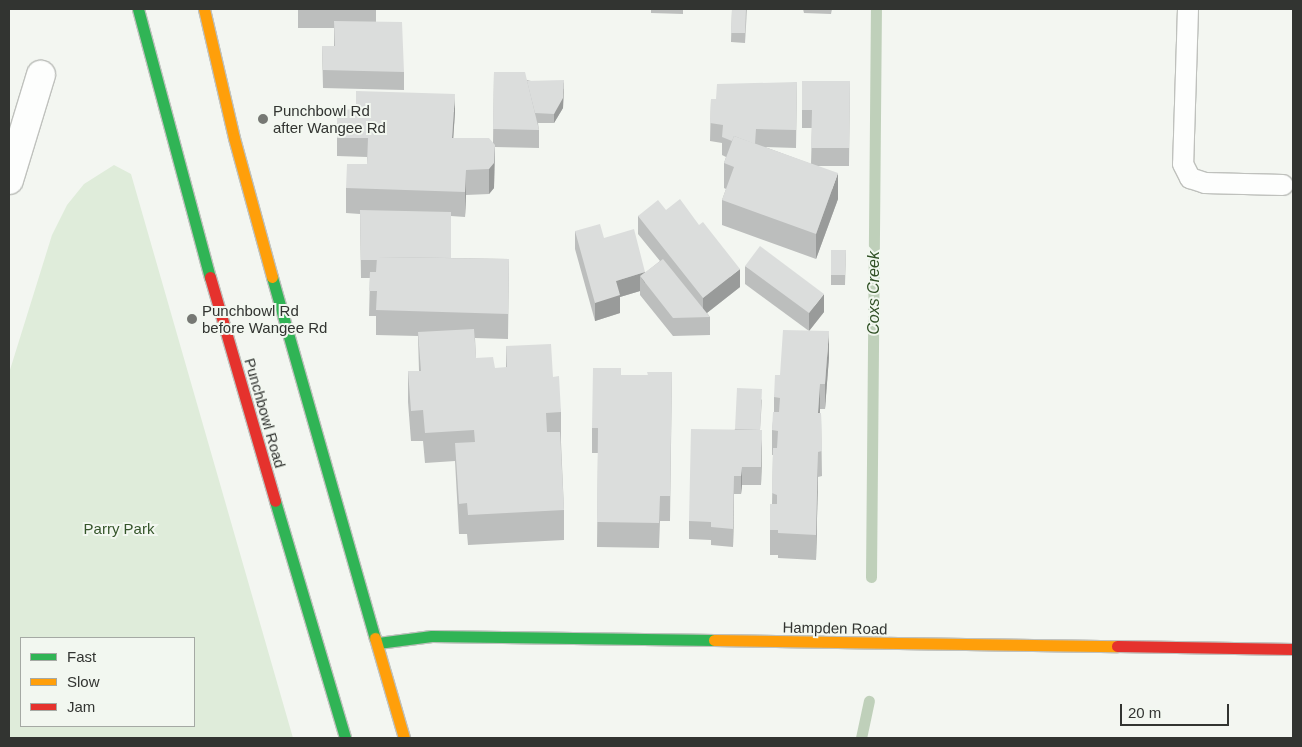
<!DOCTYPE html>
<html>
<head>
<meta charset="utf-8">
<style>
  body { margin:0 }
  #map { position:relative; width:1302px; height:747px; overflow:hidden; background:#f3f6f1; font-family:Helvetica,sans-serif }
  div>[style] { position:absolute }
  .green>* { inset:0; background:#dfecda }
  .stream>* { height:11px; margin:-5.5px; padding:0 5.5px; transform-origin:5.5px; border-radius:5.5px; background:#bfd0ba }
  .roads { filter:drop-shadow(1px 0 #bfc1bd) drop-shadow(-1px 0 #bfc1bd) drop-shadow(0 1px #bfc1bd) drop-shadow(0 -1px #bfc1bd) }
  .lane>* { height:20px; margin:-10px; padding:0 10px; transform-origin:10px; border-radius:10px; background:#fdfefd }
  .street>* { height:28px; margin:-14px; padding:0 14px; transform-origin:14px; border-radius:14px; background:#fdfefd }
  .fast>* { height:11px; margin:-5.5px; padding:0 5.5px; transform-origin:5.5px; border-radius:5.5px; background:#30b455 }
  .slow>* { height:11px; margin:-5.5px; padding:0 5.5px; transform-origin:5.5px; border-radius:5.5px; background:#ff9f0a }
  .jam>* { height:11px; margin:-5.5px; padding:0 5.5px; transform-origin:5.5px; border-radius:5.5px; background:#e5322d }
  .wall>* { inset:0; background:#bcbebd }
  .shaded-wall>* { inset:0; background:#999b9a }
  .building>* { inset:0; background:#dbdddc }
  .dots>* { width:14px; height:14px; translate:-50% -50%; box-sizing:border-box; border:2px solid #f2f7f0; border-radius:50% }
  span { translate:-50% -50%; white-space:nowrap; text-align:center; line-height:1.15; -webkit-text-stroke:4px #f2f7f0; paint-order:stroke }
  .poi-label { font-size:15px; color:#323431 }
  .left { translate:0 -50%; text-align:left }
  .street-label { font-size:15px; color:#323431 }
  .park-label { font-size:15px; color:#35552a }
  .water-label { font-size:16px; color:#305025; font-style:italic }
  .frame { position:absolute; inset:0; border:10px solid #323431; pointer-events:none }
  .legend { position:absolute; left:20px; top:637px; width:175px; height:90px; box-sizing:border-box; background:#f2f7f0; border:1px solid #a5a9a4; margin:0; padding:6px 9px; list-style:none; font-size:15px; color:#323431 }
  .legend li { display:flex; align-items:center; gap:10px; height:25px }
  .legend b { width:25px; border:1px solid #a5a9a4 }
  .scale { position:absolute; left:1120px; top:704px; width:109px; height:22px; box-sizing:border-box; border:2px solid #323431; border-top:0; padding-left:6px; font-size:15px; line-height:18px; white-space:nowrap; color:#323431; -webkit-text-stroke:4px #f2f7f0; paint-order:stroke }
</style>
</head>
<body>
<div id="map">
  <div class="green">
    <div style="clip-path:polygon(evenodd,114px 165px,131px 174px,293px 738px,9px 738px,9px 373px,52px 235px,67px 205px,84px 184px,114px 165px,21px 638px,194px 638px,194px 726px,21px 726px,21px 638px)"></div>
  </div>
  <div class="stream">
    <div style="left:871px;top:577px;width:568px;rotate:-89.5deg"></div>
    <div style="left:861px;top:738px;width:38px;rotate:-78deg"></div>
  </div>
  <div class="roads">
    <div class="lane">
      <div style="left:1188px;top:9px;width:155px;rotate:91.8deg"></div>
      <div style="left:1183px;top:164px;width:16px;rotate:63deg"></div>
      <div style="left:1190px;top:178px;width:16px;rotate:18deg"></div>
      <div style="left:1205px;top:183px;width:78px;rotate:1.5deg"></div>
    </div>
    <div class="street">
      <div style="left:9px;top:180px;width:110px;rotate:-73.1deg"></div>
    </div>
    <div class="fast">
      <div style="left:138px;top:9px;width:278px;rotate:75deg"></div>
      <div style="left:272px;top:277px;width:375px;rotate:74.1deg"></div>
      <div style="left:275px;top:501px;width:247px;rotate:73.5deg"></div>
      <div style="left:378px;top:643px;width:54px;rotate:-7.4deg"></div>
      <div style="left:432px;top:636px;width:282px;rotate:0.8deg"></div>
    </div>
    <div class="slow">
      <div style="left:204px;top:9px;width:132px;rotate:76.9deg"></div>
      <div style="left:234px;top:138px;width:144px;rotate:74.7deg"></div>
      <div style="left:375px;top:638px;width:104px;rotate:73.8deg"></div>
      <div style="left:714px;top:640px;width:403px;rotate:0.9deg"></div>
    </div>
    <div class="jam">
      <div style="left:210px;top:277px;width:233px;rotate:73.8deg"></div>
      <div style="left:1117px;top:646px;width:176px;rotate:1deg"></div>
    </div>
  </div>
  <div class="wall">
    <div style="clip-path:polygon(298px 9px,376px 9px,376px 22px,404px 72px,404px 90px,323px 88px,322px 46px,334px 46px,334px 28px,298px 28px)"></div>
    <div style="clip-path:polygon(651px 9px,683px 9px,683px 14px,651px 13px)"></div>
    <div style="clip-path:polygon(732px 9px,747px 9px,745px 43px,731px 42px)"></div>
    <div style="clip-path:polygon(803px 9px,832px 9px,831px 14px,804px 13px)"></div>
    <div style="clip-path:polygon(494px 72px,564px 89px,563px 108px,554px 123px,538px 123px,539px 130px,539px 148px,495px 147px,494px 188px,489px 194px,466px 195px,465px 217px,451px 216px,451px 258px,509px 259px,508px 339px,475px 338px,476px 358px,495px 368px,506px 368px,506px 346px,553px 377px,561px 412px,561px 442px,564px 510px,564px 540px,468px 545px,467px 534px,459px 534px,455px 461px,425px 463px,423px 441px,411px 441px,408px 402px,408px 371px,419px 371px,418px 336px,376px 335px,376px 316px,369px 316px,370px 278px,361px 278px,360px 214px,346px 213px,346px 188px,367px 164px,367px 157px,337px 156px,337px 110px,455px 112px,453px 138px,493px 143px)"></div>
    <div style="clip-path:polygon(802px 81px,850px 81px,849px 166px,818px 166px,838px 199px,816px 259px,722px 225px,722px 200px,726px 189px,724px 188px,724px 163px,726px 157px,722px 155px,722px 143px,710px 141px,711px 99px,716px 99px,797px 82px,796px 148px,765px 147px,811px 164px,812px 128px,802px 128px)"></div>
    <div style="clip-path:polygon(666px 210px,740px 287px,707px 313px,710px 317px,710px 335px,673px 336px,640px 295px,640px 291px,620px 297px,620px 313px,595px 321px,575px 249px,575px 231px,604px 238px,645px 273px,660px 261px,638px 234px,638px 216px)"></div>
    <div style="clip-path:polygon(831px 250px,846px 250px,845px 285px,831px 285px)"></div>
    <div style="clip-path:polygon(745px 266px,824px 312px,809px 331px,745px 284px)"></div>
    <div style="clip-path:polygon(829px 357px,825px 409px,820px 409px,820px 413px,821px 413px,822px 476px,818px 477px,816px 560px,778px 558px,778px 555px,770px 555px,770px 530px,772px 504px,773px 455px,772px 455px,772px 430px,774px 412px,774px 397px,780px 375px)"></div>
    <div style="clip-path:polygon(672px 372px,670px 521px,660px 521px,659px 548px,597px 547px,598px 453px,592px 453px,592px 428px,621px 375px,647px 375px)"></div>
    <div style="clip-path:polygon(762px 399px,760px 430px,762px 448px,761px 485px,742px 485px,741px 494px,734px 494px,733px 547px,711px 545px,711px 540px,689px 539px,689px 521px,735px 429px)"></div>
  </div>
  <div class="shaded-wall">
    <div style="clip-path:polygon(564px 80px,563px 108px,554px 123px,554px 114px)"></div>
    <div style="clip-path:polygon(455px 94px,455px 112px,452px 158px,452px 140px)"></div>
    <div style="clip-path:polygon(495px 145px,494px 188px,489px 194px,489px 169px)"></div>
    <div style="clip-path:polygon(466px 170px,466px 195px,465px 217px,465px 192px)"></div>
    <div style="clip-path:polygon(838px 173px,838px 199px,816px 259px,816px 234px)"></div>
    <div style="clip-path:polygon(740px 269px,740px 287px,703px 316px,703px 298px)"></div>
    <div style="clip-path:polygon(645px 272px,645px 283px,640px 276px,640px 291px,620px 297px,620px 313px,595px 321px,595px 303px,616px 281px)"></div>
    <div style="clip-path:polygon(824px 294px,824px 312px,809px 331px,809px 313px)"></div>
    <div style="clip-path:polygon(829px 331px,829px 357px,825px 409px,825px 384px)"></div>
    <div style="clip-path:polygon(820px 384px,820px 409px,818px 438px,818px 413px)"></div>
    <div style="clip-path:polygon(762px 430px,762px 448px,761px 485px,761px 467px)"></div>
    <div style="clip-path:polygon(818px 452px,818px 477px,816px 560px,816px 535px)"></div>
    <div style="clip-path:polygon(742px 467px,742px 485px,741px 494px,741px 476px)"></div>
    <div style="clip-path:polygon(734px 476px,734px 494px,733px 547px,733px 529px)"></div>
  </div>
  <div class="building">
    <div style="clip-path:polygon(298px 9px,376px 9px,298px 10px)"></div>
    <div style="clip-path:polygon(732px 9px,746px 9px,745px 33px,731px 33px)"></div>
    <div style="clip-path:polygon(334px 21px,402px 22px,404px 72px,323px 70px,322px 46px,335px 46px)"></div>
    <div style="clip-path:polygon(494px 72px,525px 72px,539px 130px,493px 129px)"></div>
    <div style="clip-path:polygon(564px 80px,563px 98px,554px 114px,535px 113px,527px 81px)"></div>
    <div style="clip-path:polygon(802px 81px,850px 81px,849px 148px,811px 148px,812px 110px,802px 110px)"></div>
    <div style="clip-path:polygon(797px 82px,796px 130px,756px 129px,755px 144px,734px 136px,732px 141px,722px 137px,723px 125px,710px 123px,711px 99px,716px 99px,717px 84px)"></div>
    <div style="clip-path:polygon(356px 91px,455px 94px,452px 138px,337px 138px,337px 110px,356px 109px)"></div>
    <div style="clip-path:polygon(734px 136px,838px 173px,816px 234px,722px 200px,734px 167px,724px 163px)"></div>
    <div style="clip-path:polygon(368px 138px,489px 138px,495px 145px,494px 163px,489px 169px,466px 170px,465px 192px,346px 188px,347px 164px,367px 164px)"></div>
    <div style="clip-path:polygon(680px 199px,699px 225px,703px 222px,740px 269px,703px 298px,638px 216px,658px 200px,666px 210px)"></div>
    <div style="clip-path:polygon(360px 210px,451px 212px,451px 258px,377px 257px,377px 260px,361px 260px)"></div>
    <div style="clip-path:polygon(600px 224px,604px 238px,634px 229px,645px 272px,616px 281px,620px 295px,595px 303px,575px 231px)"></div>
    <div style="clip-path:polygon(760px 246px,824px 294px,809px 313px,745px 266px)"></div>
    <div style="clip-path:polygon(831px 250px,846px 250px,845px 275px,831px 275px)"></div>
    <div style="clip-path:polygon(377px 257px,509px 259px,508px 314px,376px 310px,377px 291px,369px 291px,370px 272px,376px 272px)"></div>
    <div style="clip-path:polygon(663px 259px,710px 317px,673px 318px,640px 276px)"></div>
    <div style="clip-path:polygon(474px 329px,476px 358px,493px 357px,495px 368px,507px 367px,506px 346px,551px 344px,553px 377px,559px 376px,561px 412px,546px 413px,547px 432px,560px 432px,564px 510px,468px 515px,467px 503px,459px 504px,455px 443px,475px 442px,474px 430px,425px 433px,423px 410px,411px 411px,408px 371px,421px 371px,418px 332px)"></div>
    <div style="clip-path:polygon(783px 330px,829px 331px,825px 384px,820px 384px,818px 413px,821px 413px,822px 451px,818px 452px,816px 535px,778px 533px,778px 530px,770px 530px,770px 504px,777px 504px,777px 495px,772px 493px,773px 448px,777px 448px,778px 431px,772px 430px,773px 412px,779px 412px,780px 398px,774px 397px,775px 375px,780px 375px)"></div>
    <div style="clip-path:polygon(593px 368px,621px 368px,621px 375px,648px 375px,647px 372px,672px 372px,670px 496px,660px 496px,659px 523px,597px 522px,598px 428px,592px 428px)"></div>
    <div style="clip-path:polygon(737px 388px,762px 389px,760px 430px,735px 429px)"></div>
    <div style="clip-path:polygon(691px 429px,762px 430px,761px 467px,742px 467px,741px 476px,734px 476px,733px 529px,711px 527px,711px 522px,689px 521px)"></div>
  </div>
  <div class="dots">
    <div style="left:263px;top:119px;background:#767874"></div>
    <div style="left:192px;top:319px;background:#767874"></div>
  </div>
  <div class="poi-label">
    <span class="left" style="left:273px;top:119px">Punchbowl Rd<br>after Wangee Rd</span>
    <span class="left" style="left:202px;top:319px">Punchbowl Rd<br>before Wangee Rd</span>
  </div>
  <div class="street-label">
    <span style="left:265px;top:413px;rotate:74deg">Punchbowl Road</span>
    <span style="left:835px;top:628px;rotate:1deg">Hampden Road</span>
  </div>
  <div class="park-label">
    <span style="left:119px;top:529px">Parry Park</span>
  </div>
  <div class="water-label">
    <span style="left:874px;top:293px;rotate:-90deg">Coxs Creek</span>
  </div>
  <div class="frame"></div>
  <ul class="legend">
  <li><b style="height:6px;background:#30b455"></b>Fast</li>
  <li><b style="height:6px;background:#ff9f0a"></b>Slow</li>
  <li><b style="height:6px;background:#e5322d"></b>Jam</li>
  </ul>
  <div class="scale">20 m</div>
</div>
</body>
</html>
